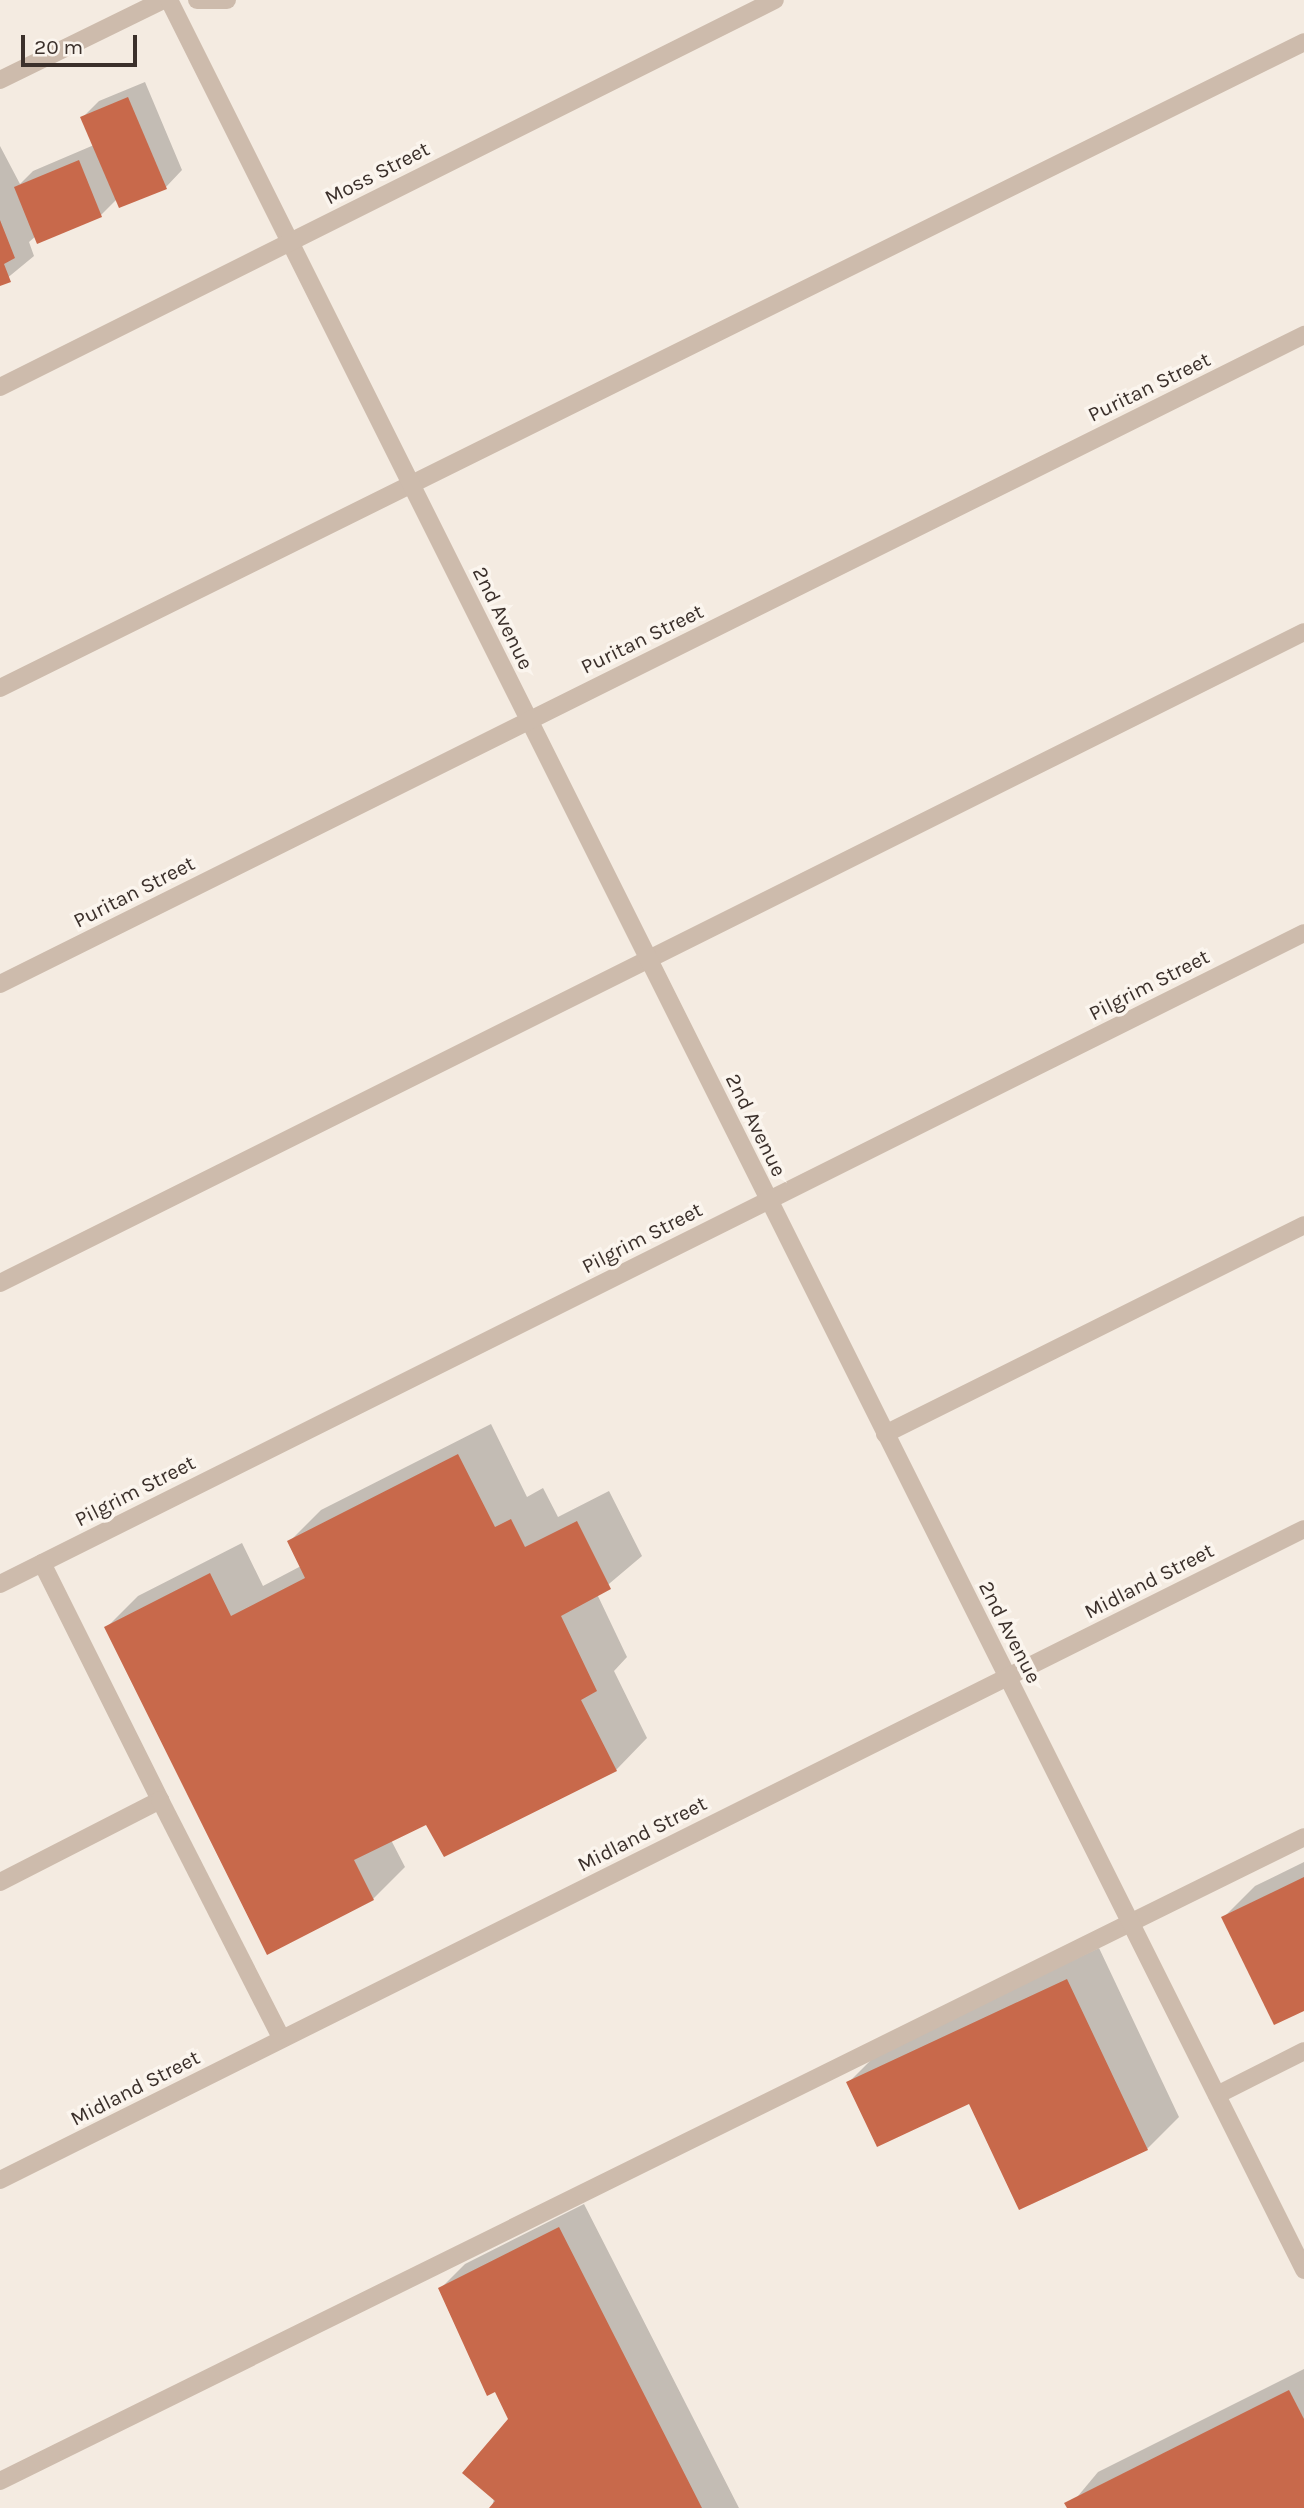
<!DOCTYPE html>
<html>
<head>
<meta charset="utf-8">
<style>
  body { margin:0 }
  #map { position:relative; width:1304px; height:2508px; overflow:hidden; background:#f4ebe1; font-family:Karla,sans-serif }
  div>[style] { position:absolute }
  .shadow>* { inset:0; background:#0003 }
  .building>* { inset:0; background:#c8694b }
  .service>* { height:18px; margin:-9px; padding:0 9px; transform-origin:9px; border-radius:9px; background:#cdbbac }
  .minor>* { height:18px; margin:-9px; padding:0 9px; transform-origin:9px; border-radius:9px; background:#cdbbac }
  span { translate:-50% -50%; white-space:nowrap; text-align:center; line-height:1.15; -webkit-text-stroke:7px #fbf5ee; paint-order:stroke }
  .street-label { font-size:21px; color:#3b302b }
  .scale { position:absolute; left:21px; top:35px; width:116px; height:32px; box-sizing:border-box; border:4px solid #3b302b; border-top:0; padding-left:9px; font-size:21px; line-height:24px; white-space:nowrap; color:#3b302b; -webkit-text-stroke:5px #fbf5ee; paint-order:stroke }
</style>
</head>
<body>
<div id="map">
  <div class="shadow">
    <div style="clip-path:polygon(145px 82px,182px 170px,166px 187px,117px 199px,101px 215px,36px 236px,29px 242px,34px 256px,0 284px,0 146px,20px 184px,33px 171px,94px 145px,83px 117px,99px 101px)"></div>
    <div style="clip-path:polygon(491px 1424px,527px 1497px,543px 1488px,558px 1517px,609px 1491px,642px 1556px,597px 1594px,627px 1657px,614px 1671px,647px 1738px,616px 1770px,426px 1822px,391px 1840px,405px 1867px,373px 1899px,106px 1628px,138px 1596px,242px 1543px,263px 1586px,301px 1566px,289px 1542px,321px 1510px)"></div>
    <div style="clip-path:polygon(1304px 1862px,1304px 2009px,1223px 1918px,1255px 1886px)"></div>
    <div style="clip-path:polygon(1099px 1948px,1179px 2117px,1147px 2149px,970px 2102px,848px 2083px,880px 2051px)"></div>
    <div style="clip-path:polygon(584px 2204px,739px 2508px,492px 2508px,510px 2419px,440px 2289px,465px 2264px)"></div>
    <div style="clip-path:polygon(1304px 2369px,1304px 2508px,1068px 2508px,1098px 2472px)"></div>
  </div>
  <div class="building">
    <div style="clip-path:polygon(128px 97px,167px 189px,119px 208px,80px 117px)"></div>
    <div style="clip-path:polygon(79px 160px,102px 217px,37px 244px,14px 187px)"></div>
    <div style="clip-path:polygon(0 220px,15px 258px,4px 264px,11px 282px,0 286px)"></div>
    <div style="clip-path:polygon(458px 1454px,495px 1527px,511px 1519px,525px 1547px,577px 1521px,611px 1589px,561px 1616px,597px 1691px,581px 1700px,617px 1771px,444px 1857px,426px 1825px,354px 1860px,374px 1900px,267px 1955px,104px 1627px,210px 1573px,231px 1616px,305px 1578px,287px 1541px)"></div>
    <div style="clip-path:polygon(1304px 1877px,1304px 2011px,1274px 2025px,1221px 1917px)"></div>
    <div style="clip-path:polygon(1067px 1979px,1148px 2150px,1019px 2210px,969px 2104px,877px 2147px,846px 2082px)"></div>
    <div style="clip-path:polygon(559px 2227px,702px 2508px,489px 2508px,495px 2501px,462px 2473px,508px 2419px,495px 2392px,487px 2396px,438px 2288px)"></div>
    <div style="clip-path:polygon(1289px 2390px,1304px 2419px,1304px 2508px,1067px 2508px,1064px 2503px)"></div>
  </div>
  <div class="service">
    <div style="left:197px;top:0;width:30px"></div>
    <div style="left:0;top:80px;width:182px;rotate:-26.1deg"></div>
    <div style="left:0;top:688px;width:1455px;rotate:-26.35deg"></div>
    <div style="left:0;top:1283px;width:1457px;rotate:-26.53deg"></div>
    <div style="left:885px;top:1434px;width:468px;rotate:-26.5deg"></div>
    <div style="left:42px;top:1563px;width:265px;rotate:63.5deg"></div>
    <div style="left:0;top:1882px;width:180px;rotate:-27.1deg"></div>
    <div style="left:160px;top:1800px;width:268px;rotate:63deg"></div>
    <div style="left:1217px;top:2095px;width:97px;rotate:-26.8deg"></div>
    <div style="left:0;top:2481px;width:1454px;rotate:-26.28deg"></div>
  </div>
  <div class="minor">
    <div style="left:169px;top:0;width:2538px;rotate:63.43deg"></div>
    <div style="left:0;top:387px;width:866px;rotate:-26.54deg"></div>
    <div style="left:0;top:984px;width:1457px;rotate:-26.46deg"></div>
    <div style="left:0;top:1584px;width:1457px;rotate:-26.53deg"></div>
    <div style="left:0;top:2180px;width:1457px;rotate:-26.53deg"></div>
  </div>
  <div class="street-label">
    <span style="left:377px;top:173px;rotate:-27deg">Moss Street</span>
    <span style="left:1149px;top:387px;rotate:-26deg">Puritan Street</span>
    <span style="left:503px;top:618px;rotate:64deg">2nd Avenue</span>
    <span style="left:642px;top:639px;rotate:-26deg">Puritan Street</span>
    <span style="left:134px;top:892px;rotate:-27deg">Puritan Street</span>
    <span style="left:1149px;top:985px;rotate:-27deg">Pilgrim Street</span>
    <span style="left:756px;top:1125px;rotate:64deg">2nd Avenue</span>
    <span style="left:642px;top:1238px;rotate:-27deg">Pilgrim Street</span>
    <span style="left:135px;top:1491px;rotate:-27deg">Pilgrim Street</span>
    <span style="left:1149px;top:1581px;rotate:-27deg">Midland Street</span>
    <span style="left:1010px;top:1632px;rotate:63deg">2nd Avenue</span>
    <span style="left:642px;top:1834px;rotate:-27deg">Midland Street</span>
    <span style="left:135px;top:2088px;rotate:-27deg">Midland Street</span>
  </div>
  <div class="scale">20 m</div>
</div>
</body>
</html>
